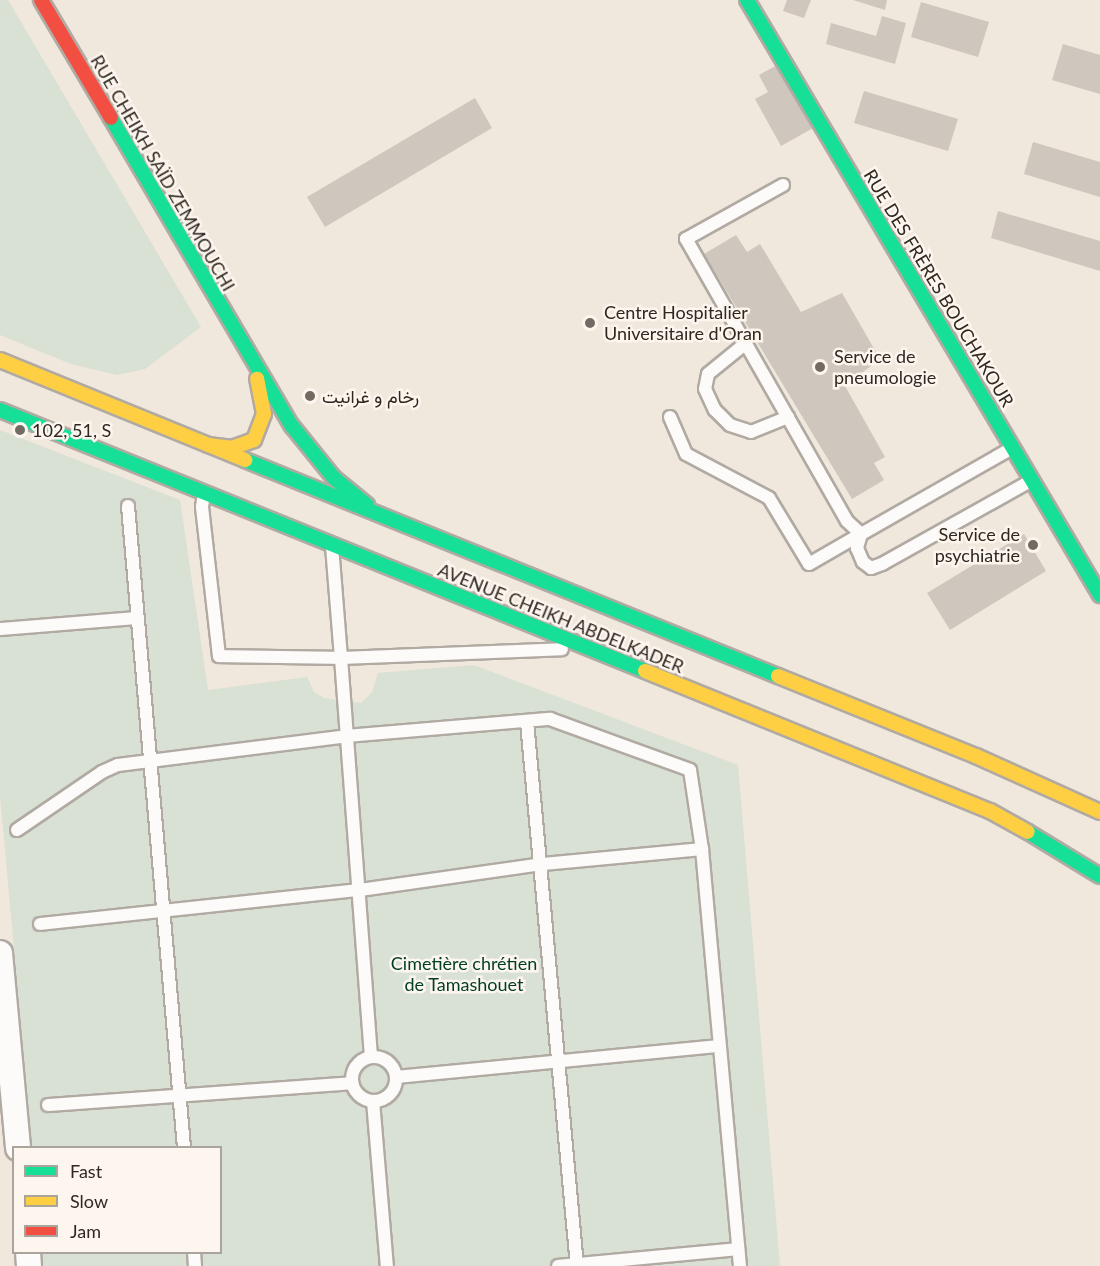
<!DOCTYPE html>
<html>
<head>
<meta charset="utf-8">
<style>
  body { margin:0 }
  #map { position:relative; width:1100px; height:1266px; overflow:hidden; background:#f0e7dd; font-family:Lato,Vazirmatn,sans-serif }
  div>[style] { position:absolute }
  .green>* { inset:0; background:#d9e0d4 }
  .building>* { inset:0; background:#cfc6bd }
  .roads { filter:drop-shadow(2px 0 #b1aaa2) drop-shadow(-2px 0 #b1aaa2) drop-shadow(0 2px #b1aaa2) drop-shadow(0 -2px #b1aaa2) }
  .lane>* { height:12px; margin:-6px; padding:0 6px; transform-origin:6px; border-radius:6px; background:#fdfbfa }
  .lane>.ring { margin:-6px; padding:0; box-sizing:content-box; background:none; border:12px solid #fdfbfa; border-radius:50% }
  .street>* { height:24px; margin:-12px; padding:0 12px; transform-origin:12px; border-radius:12px; background:#fdfbfa }
  .fast>* { height:14px; margin:-7px; padding:0 7px; transform-origin:7px; border-radius:7px; background:#16e098 }
  .slow>* { height:14px; margin:-7px; padding:0 7px; transform-origin:7px; border-radius:7px; background:#ffcf43 }
  .jam>* { height:14px; margin:-7px; padding:0 7px; transform-origin:7px; border-radius:7px; background:#f24e42 }
  .dots>* { width:16px; height:16px; translate:-50% -50%; box-sizing:border-box; border:3px solid #fdf6ef; border-radius:50% }
  span { translate:-50% -50%; white-space:nowrap; text-align:center; line-height:1.15; -webkit-text-stroke:5px #fdf6ef; paint-order:stroke }
  .street-label { font-size:18px; color:#2e2821 }
  .poi-label { font-size:18px; color:#2e2821 }
  .left { translate:0 -50%; text-align:left }
  .right { translate:-100% -50%; text-align:right }
  .park-label { font-size:18px; color:#003e22 }
  .legend { position:absolute; left:12px; top:1146px; width:210px; height:108px; box-sizing:border-box; background:#fdf6ef; border:2px solid #aaa49d; margin:0; padding:8px 10px; list-style:none; font-size:18px; color:#2e2821 }
  .legend li { display:flex; align-items:center; gap:12px; height:30px }
  .legend b { width:30px; border:2px solid #aaa49d }
</style>
</head>
<body>
<div id="map">
  <div class="green">
    <div style="clip-path:polygon(0 0,8px 0,201px 327px,145px 369px,117px 375px,71px 364px,0 335px)"></div>
    <div style="clip-path:polygon(0 430px,180px 500px,208px 690px,307px 677px,314px 692px,324px 698px,361px 703px,372px 692px,378px 673px,474px 665px,738px 765px,780px 1266px,43px 1266px,42px 1253px,220px 1252px,220px 1148px,32px 1147px,0 795px)"></div>
  </div>
  <div class="building">
    <div style="clip-path:polygon(787px 0,811px 0,804px 18px,783px 11px)"></div>
    <div style="clip-path:polygon(853px 0,887px 0,885px 10px)"></div>
    <div style="clip-path:polygon(921px 2px,989px 22px,978px 57px,911px 37px)"></div>
    <div style="clip-path:polygon(882px 16px,906px 23px,895px 64px,826px 44px,831px 23px,876px 36px)"></div>
    <div style="clip-path:polygon(1063px 44px,1100px 55px,1100px 94px,1052px 80px)"></div>
    <div style="clip-path:polygon(779px 64px,815px 127px,781px 146px,755px 99px,768px 92px,759px 75px)"></div>
    <div style="clip-path:polygon(864px 91px,958px 119px,948px 151px,854px 123px)"></div>
    <div style="clip-path:polygon(475px 98px,492px 128px,325px 227px,307px 197px)"></div>
    <div style="clip-path:polygon(1033px 142px,1100px 162px,1100px 197px,1024px 174px)"></div>
    <div style="clip-path:polygon(998px 211px,1100px 241px,1100px 271px,991px 238px)"></div>
    <div style="clip-path:polygon(736px 235px,747px 252px,760px 244px,801px 312px,842px 293px,880px 359px,845px 386px,885px 457px,874px 463px,884px 480px,852px 499px,704px 254px)"></div>
    <div style="clip-path:polygon(1024px 534px,1046px 571px,950px 630px,927px 593px)"></div>
  </div>
  <div class="roads">
    <div class="lane">
      <div style="left:746px;top:343px;width:49px;rotate:140.8deg"></div>
      <div style="left:708px;top:374px;width:15px;rotate:101deg"></div>
      <div style="left:705px;top:389px;width:23px;rotate:65deg"></div>
      <div style="left:715px;top:410px;width:21px;rotate:45deg"></div>
      <div style="left:730px;top:425px;width:22px;rotate:18deg"></div>
      <div style="left:751px;top:432px;width:40px;rotate:-22deg"></div>
      <div style="left:670px;top:417px;width:40px;rotate:66.6deg"></div>
      <div style="left:686px;top:454px;width:94px;rotate:27.9deg"></div>
      <div style="left:769px;top:498px;width:77px;rotate:58.8deg"></div>
      <div style="left:809px;top:564px;width:60px;rotate:-30deg"></div>
      <div style="left:861px;top:534px;width:19px;rotate:-137deg"></div>
      <div style="left:847px;top:521px;width:325px;rotate:-119.7deg"></div>
      <div style="left:686px;top:239px;width:111px;rotate:-29.1deg"></div>
      <div style="left:1012px;top:448px;width:174px;rotate:150.3deg"></div>
      <div style="left:861px;top:534px;width:15px;rotate:106deg"></div>
      <div style="left:857px;top:548px;width:15px;rotate:67deg"></div>
      <div style="left:863px;top:562px;width:10px;rotate:37deg"></div>
      <div style="left:871px;top:568px;width:12px;rotate:-20deg"></div>
      <div style="left:882px;top:564px;width:172px;rotate:-29.2deg"></div>
      <div style="left:204px;top:494px;width:13px;rotate:99deg"></div>
      <div style="left:202px;top:507px;width:150px;rotate:83.5deg"></div>
      <div style="left:219px;top:656px;width:122px;rotate:0.9deg"></div>
      <div style="left:341px;top:658px;width:400px;rotate:85.7deg"></div>
      <div style="left:128px;top:506px;width:644px;rotate:85.01deg"></div>
      <div style="left:332px;top:546px;width:112px;rotate:85.4deg"></div>
      <div style="left:341px;top:658px;width:221px;rotate:-2.3deg"></div>
      <div style="left:0;top:629px;width:137px;rotate:-4.6deg"></div>
      <div style="left:527px;top:722px;width:546px;rotate:84.75deg"></div>
      <div style="left:17px;top:830px;width:103px;rotate:-34.3deg"></div>
      <div style="left:102px;top:772px;width:17px;rotate:-24deg"></div>
      <div style="left:118px;top:765px;width:230px;rotate:-7.2deg"></div>
      <div style="left:346px;top:736px;width:205px;rotate:-4.8deg"></div>
      <div style="left:550px;top:719px;width:149px;rotate:20deg"></div>
      <div style="left:690px;top:770px;width:80px;rotate:81.4deg"></div>
      <div style="left:702px;top:849px;width:419px;rotate:84.8deg"></div>
      <div style="left:40px;top:924px;width:322px;rotate:-6.1deg"></div>
      <div style="left:360px;top:890px;width:185px;rotate:-8.1deg"></div>
      <div style="left:543px;top:864px;width:160px;rotate:-5.4deg"></div>
      <div class="ring" style="left:352px;top:1057px;width:32px;height:32px"></div>
      <div style="left:396px;top:1077px;width:325px;rotate:-5.5deg"></div>
      <div style="left:373px;top:1101px;width:166px;rotate:85.2deg"></div>
      <div style="left:48px;top:1105px;width:305px;rotate:-4.1deg"></div>
      <div style="left:194px;top:1252px;width:14px;rotate:86deg"></div>
      <div style="left:558px;top:1266px;width:181px;rotate:-5.4deg"></div>
    </div>
    <div class="street">
      <div style="left:0;top:953px;width:196px;rotate:84.7deg"></div>
      <div style="left:28px;top:1252px;width:14px;rotate:86deg"></div>
    </div>
    <div class="fast">
      <div style="left:747px;top:0;width:692px;rotate:59.32deg"></div>
      <div style="left:111px;top:118px;width:357px;rotate:59.6deg"></div>
      <div style="left:292px;top:426px;width:67px;rotate:51.1deg"></div>
      <div style="left:334px;top:478px;width:43px;rotate:39.3deg"></div>
      <div style="left:0;top:410px;width:696px;rotate:22.03deg"></div>
      <div style="left:245px;top:460px;width:575px;rotate:22.06deg"></div>
      <div style="left:1028px;top:832px;width:84px;rotate:31.4deg"></div>
    </div>
    <div class="slow">
      <div style="left:0;top:360px;width:265px;rotate:22.2deg"></div>
      <div style="left:208px;top:445px;width:23px;rotate:7deg"></div>
      <div style="left:231px;top:448px;width:24px;rotate:-19deg"></div>
      <div style="left:254px;top:440px;width:28px;rotate:-69deg"></div>
      <div style="left:264px;top:414px;width:36px;rotate:-101deg"></div>
      <div style="left:645px;top:671px;width:372px;rotate:22.1deg"></div>
      <div style="left:990px;top:811px;width:43px;rotate:28.9deg"></div>
      <div style="left:778px;top:676px;width:214px;rotate:22deg"></div>
      <div style="left:976px;top:756px;width:136px;rotate:24.3deg"></div>
    </div>
    <div class="jam">
      <div style="left:41px;top:0;width:137px;rotate:59.3deg"></div>
    </div>
  </div>
  <div class="dots">
    <div style="left:590px;top:323px;background:#726b63"></div>
    <div style="left:820px;top:367px;background:#726b63"></div>
    <div style="left:310px;top:396px;background:#726b63"></div>
    <div style="left:20px;top:430px;background:#726b63"></div>
    <div style="left:1033px;top:545px;background:#726b63"></div>
  </div>
  <div class="street-label">
    <span style="left:163px;top:173px;rotate:60deg">RUE CHEIKH SAÏD ZEMMOUCHI</span>
    <span style="left:939px;top:288px;rotate:59deg">RUE DES FRÈRES BOUCHAKOUR</span>
    <span style="left:561px;top:618px;rotate:22deg">AVENUE CHEIKH ABDELKADER</span>
  </div>
  <div class="poi-label">
    <span class="left" style="left:604px;top:323px">Centre Hospitalier<br>Universitaire d'Oran</span>
    <span class="left" style="left:834px;top:367px">Service de<br>pneumologie</span>
    <span class="left" style="left:322px;top:396px">رخام و غرانيت</span>
    <span class="left" style="left:32px;top:430px">102, 51, S</span>
    <span class="right" style="left:1020px;top:545px">Service de<br>psychiatrie</span>
  </div>
  <div class="park-label">
    <span style="left:464px;top:974px">Cimetière chrétien<br>de Tamashouet</span>
  </div>
  <ul class="legend">
  <li><b style="height:8px;background:#16e098"></b>Fast</li>
  <li><b style="height:8px;background:#ffcf43"></b>Slow</li>
  <li><b style="height:8px;background:#f24e42"></b>Jam</li>
  </ul>
</div>
</body>
</html>
